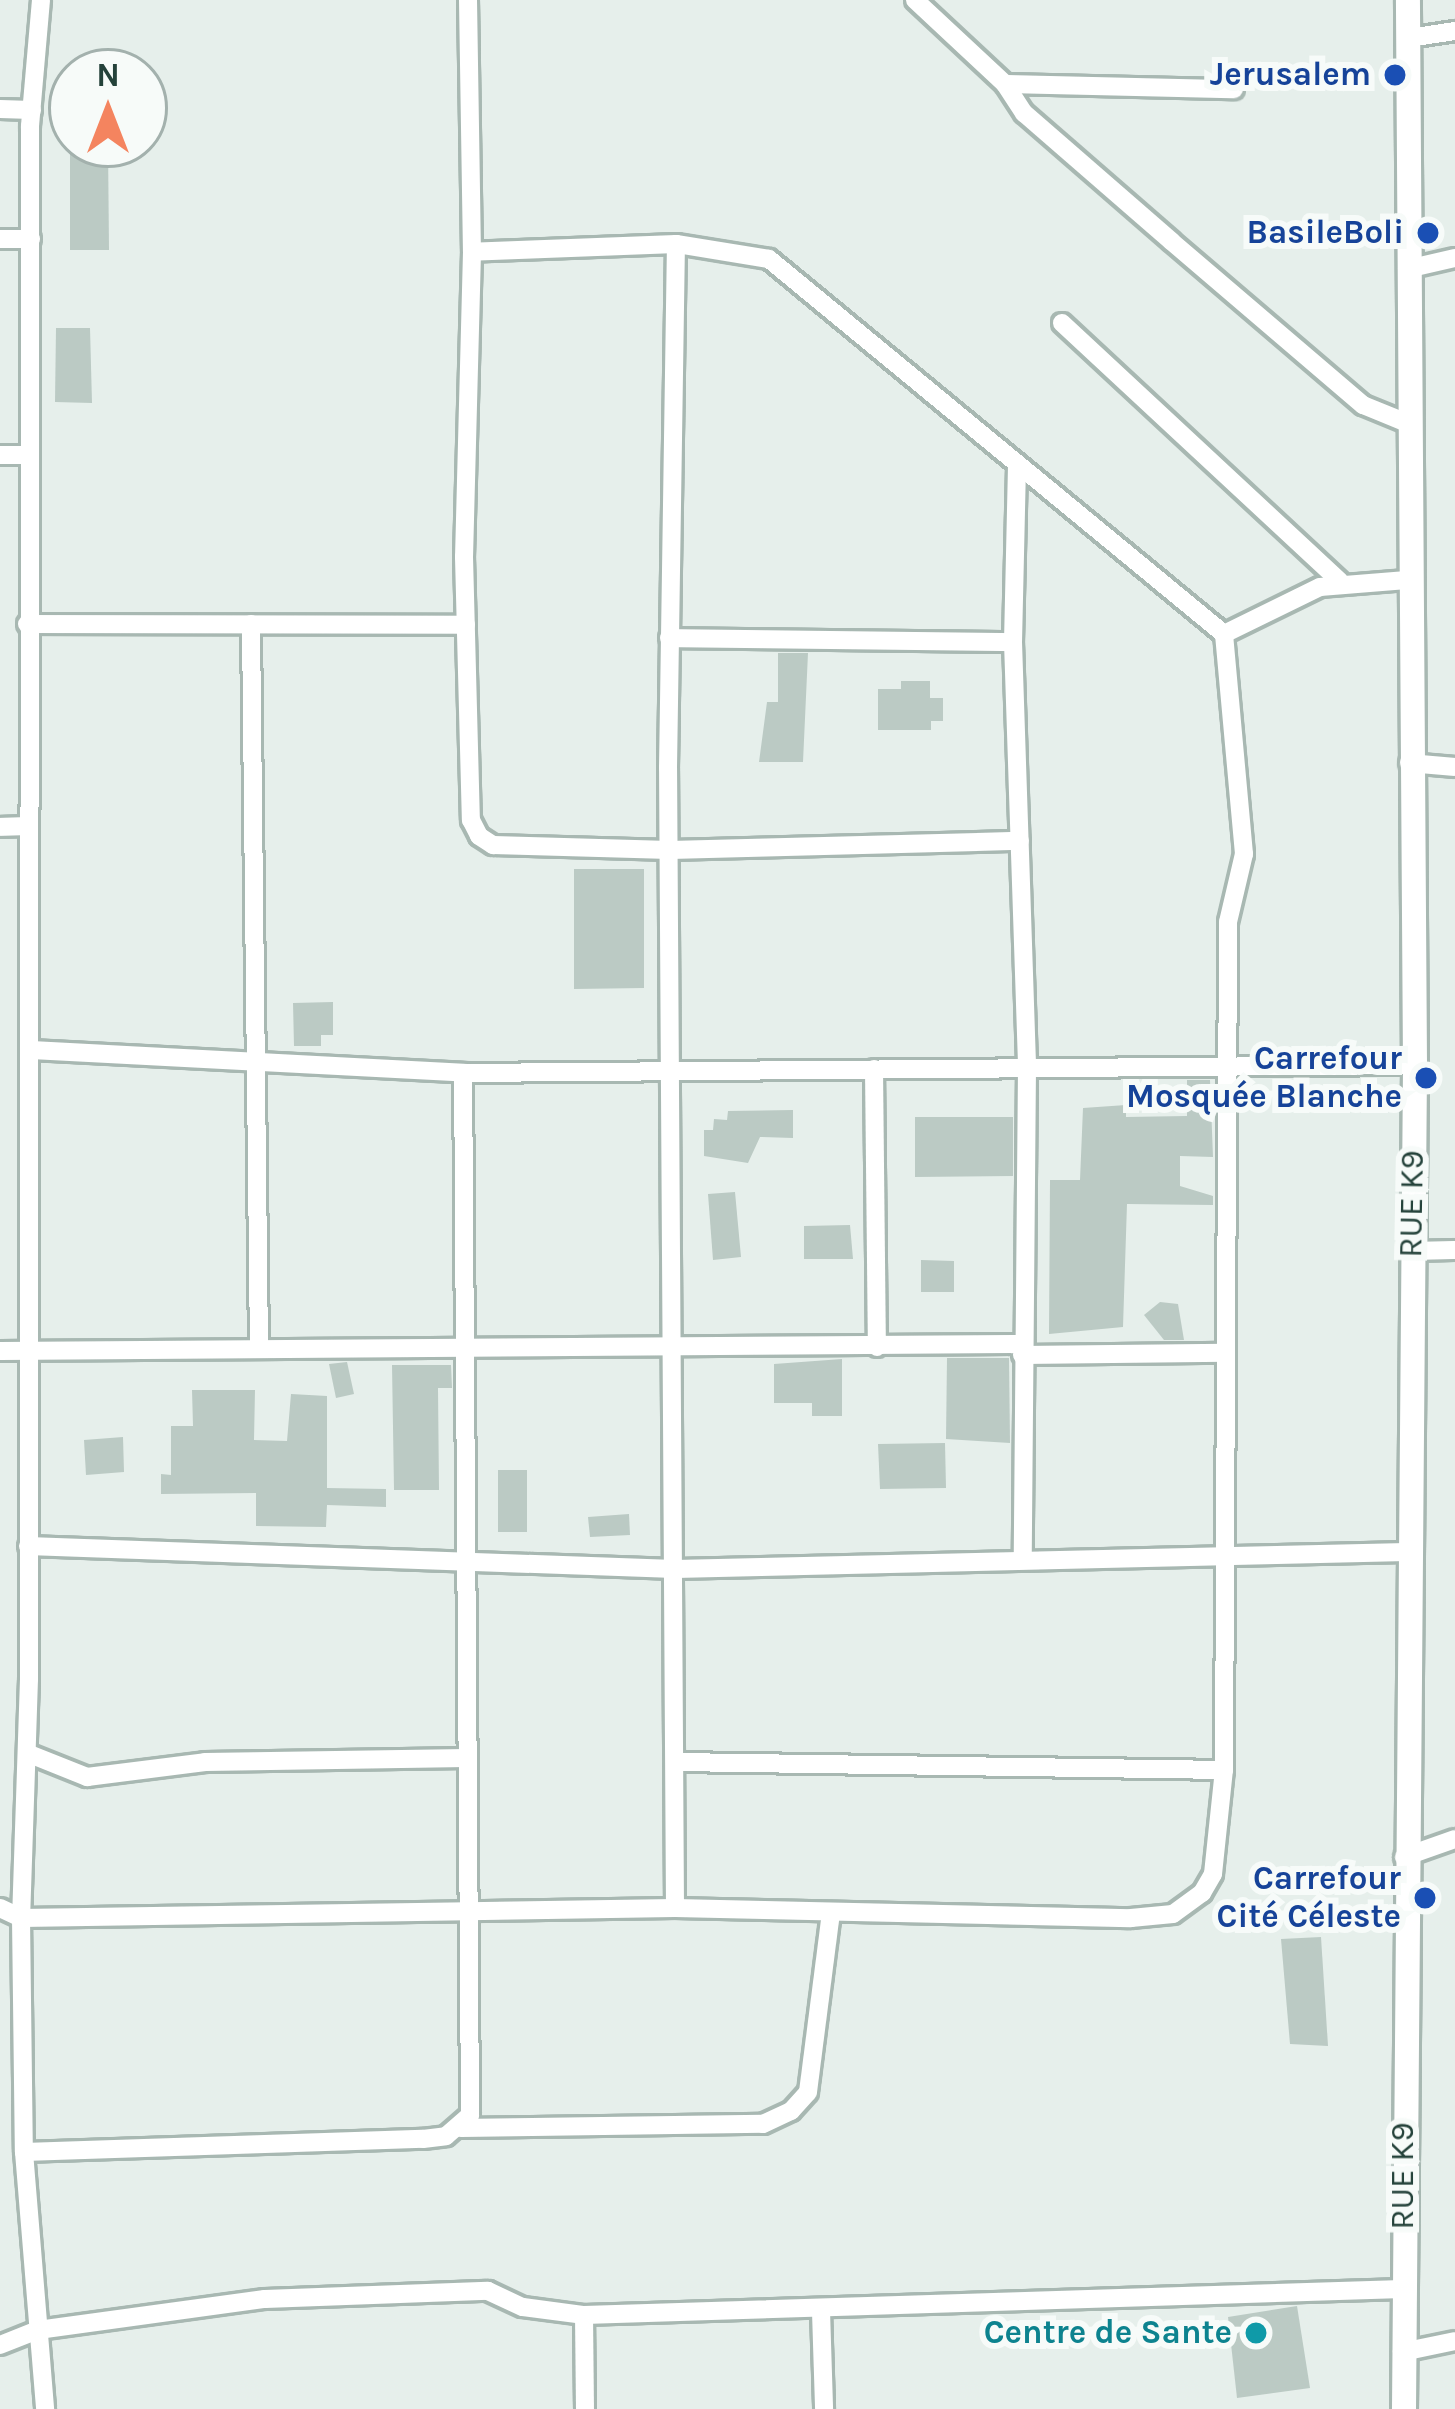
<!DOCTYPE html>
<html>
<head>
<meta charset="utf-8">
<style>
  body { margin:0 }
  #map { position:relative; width:1455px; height:2409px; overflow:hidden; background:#e6efeb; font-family:Karla,sans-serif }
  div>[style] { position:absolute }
  .building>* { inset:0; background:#bbcac4 }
  .roads { filter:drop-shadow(3px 0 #a8b8b2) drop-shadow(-3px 0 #a8b8b2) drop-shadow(0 3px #a8b8b2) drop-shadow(0 -3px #a8b8b2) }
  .street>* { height:18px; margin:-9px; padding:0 9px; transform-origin:9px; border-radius:9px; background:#fff }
  .secondary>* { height:24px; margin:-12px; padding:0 12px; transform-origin:12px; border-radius:12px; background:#fff }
  .dots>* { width:33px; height:33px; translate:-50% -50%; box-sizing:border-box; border:6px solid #f7fbf9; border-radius:50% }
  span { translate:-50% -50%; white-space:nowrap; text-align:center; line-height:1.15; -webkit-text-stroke:12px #f7fbf9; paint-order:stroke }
  .transit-label { font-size:33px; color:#164399; font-weight:700 }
  .right { translate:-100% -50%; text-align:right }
  .street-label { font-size:33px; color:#24423a }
  .culture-label { font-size:33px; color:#0d838f; font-weight:700 }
  .north { position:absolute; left:48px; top:48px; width:120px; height:120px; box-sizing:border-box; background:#f7fbf9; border:3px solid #a3b1ad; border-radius:50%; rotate:0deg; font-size:33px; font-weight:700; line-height:48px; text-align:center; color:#24423a }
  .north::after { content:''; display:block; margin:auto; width:42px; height:54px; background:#f4845f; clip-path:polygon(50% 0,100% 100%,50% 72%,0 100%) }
</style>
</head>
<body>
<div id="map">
  <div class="building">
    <div style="clip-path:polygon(70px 145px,108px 145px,109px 250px,70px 250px)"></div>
    <div style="clip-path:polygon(56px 328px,90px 328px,92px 403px,55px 402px)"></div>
    <div style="clip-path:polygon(778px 653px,808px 653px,803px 762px,759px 762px,767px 702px,778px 702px)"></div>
    <div style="clip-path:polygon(901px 681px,930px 681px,930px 698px,943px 698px,943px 721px,931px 721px,931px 730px,878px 730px,878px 689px,901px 689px)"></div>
    <div style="clip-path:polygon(574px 869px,644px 869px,644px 988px,574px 989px)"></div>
    <div style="clip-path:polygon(333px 1002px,333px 1035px,321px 1035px,321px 1046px,294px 1046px,293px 1003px)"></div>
    <div style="clip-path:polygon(1187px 1080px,1210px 1080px,1213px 1157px,1180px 1156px,1180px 1186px,1213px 1196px,1213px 1205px,1127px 1204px,1123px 1327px,1049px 1334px,1050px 1180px,1080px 1180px,1083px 1108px,1126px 1105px,1126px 1117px,1187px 1116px)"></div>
    <div style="clip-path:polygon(793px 1110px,793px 1138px,760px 1137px,748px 1163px,704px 1156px,704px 1130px,713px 1130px,714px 1119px,727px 1120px,728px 1111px)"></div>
    <div style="clip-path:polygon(915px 1117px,1013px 1117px,1013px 1176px,915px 1177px)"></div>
    <div style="clip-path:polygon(735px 1192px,741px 1257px,713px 1260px,708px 1194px)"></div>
    <div style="clip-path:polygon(850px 1225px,853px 1259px,804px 1259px,804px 1226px)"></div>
    <div style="clip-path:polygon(921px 1260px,954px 1261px,954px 1292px,921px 1292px)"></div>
    <div style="clip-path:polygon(1160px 1302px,1178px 1304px,1184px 1340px,1164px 1340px,1144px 1315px)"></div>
    <div style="clip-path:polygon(947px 1358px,1009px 1358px,1010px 1443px,946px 1439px)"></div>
    <div style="clip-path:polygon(842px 1359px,842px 1416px,812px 1416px,812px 1403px,774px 1403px,774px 1364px)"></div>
    <div style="clip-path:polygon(347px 1362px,354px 1394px,336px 1398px,329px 1364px)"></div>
    <div style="clip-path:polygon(392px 1365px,451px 1365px,452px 1388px,438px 1388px,439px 1490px,394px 1490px)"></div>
    <div style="clip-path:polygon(192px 1390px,255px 1390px,254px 1440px,287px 1441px,291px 1394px,327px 1396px,327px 1488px,386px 1489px,386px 1507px,327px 1505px,326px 1527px,256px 1526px,256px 1493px,161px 1494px,161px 1474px,171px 1475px,171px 1426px,193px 1426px)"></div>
    <div style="clip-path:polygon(123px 1437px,124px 1472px,86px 1475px,84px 1440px)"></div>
    <div style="clip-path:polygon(945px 1443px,946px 1488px,880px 1489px,878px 1444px)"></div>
    <div style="clip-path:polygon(498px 1470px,527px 1470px,527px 1532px,498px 1532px)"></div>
    <div style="clip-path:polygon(629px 1514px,630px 1535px,590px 1537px,588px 1517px)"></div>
    <div style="clip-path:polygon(1321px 1937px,1328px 2046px,1290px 2044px,1281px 1939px)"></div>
    <div style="clip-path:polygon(1297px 2306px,1310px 2388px,1237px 2398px,1228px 2317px)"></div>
  </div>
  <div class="roads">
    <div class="street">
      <div style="left:41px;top:0;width:126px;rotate:95deg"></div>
      <div style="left:30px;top:126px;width:1553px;rotate:90.04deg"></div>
      <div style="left:29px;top:1679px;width:239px;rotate:91.9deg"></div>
      <div style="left:21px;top:1918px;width:234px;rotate:89.3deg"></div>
      <div style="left:24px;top:2152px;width:258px;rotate:85.3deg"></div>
      <div style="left:468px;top:0;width:252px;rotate:89.1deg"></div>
      <div style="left:472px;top:252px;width:305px;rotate:91.5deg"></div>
      <div style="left:464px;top:557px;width:263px;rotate:88.5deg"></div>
      <div style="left:471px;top:820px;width:18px;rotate:63deg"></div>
      <div style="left:479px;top:836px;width:17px;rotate:33deg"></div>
      <div style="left:493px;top:845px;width:177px;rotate:1.6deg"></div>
      <div style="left:670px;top:850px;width:350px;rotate:-1.5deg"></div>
      <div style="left:915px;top:0;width:123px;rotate:43deg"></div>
      <div style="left:1005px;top:84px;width:35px;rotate:57deg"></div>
      <div style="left:1024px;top:113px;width:195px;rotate:41deg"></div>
      <div style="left:1171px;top:241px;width:253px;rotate:40.5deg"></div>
      <div style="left:1363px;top:405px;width:48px;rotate:22.2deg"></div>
      <div style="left:1409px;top:38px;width:47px;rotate:-8.7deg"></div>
      <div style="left:1005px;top:84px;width:229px;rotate:1.3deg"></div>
      <div style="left:0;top:109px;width:32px;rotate:2deg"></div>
      <div style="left:0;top:239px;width:31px"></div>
      <div style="left:1407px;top:269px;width:49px;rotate:-12.9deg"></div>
      <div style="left:1062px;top:323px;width:379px;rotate:42.9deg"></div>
      <div style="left:0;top:455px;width:29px"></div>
      <div style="left:1017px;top:466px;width:176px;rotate:91.3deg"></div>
      <div style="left:1013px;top:642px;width:425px;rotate:88.1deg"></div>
      <div style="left:1027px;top:1067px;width:489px;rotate:90.5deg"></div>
      <div style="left:27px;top:624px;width:439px;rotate:0.1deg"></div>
      <div style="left:251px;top:624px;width:722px;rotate:89.37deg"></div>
      <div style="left:1224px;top:634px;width:107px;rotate:-26.1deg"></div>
      <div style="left:1320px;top:587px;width:87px;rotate:-4.6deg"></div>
      <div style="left:669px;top:638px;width:344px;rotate:0.7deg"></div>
      <div style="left:1409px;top:763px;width:46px;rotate:5deg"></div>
      <div style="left:0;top:827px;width:27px;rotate:-2deg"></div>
      <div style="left:31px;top:1050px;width:433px;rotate:3deg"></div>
      <div style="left:463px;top:1073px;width:952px;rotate:-0.48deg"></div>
      <div style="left:874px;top:1069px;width:278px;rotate:89.4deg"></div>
      <div style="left:1411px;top:1251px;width:44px;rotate:-1.3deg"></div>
      <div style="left:0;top:1351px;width:1021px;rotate:-0.39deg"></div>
      <div style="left:1022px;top:1355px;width:204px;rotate:-0.6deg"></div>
      <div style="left:28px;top:1546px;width:647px;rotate:2.04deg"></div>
      <div style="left:675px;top:1569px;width:732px;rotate:-1.33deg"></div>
      <div style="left:27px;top:1753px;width:65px;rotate:21.8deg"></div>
      <div style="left:87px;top:1777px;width:119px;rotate:-7.2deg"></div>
      <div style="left:205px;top:1762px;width:262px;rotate:-0.9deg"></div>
      <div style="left:675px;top:1762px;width:549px;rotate:0.83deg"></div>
      <div style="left:1404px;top:1857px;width:54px;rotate:-19.4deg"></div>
      <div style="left:0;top:1908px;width:23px;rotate:25deg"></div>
      <div style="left:21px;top:1918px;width:654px;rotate:-0.88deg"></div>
      <div style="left:675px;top:1908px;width:456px;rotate:1.3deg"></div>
      <div style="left:1131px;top:1918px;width:42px;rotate:-5.4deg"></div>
      <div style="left:1173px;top:1914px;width:36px;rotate:-36deg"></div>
      <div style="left:1202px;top:1893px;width:22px;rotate:-60deg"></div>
      <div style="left:1213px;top:1874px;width:105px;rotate:-84deg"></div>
      <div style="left:1224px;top:1770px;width:848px;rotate:-89.73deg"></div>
      <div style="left:1228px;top:922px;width:70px;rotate:-76.8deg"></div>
      <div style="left:1244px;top:854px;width:221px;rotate:-95.2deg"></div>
      <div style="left:1224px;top:634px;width:590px;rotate:-140.51deg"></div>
      <div style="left:769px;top:259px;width:94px;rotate:-170.8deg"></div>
      <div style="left:676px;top:244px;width:204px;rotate:177.8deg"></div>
      <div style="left:675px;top:1908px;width:1140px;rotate:-90.35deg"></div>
      <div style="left:668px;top:768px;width:524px;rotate:-89.13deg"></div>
      <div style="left:461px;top:2128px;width:302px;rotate:-0.8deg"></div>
      <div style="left:763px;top:2124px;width:31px;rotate:-25deg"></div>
      <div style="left:791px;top:2111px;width:25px;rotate:-48deg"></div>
      <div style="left:808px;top:2092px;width:181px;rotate:-82.7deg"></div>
      <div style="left:24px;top:2152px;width:399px;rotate:-1.9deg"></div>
      <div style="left:423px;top:2139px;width:23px;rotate:-7deg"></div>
      <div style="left:446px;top:2136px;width:32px;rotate:-41deg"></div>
      <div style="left:470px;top:2115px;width:1042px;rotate:-90.38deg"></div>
      <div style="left:821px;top:2311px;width:98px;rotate:88.2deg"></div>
      <div style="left:584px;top:2315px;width:94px;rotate:89.4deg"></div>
      <div style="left:0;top:2345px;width:41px;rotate:-21.5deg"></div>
      <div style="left:38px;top:2330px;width:229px;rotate:-7.8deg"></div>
      <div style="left:265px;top:2299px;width:223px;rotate:-2.1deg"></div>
      <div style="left:488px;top:2291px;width:38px;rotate:25deg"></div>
      <div style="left:523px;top:2307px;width:62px;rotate:7.5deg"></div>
      <div style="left:584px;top:2315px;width:819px;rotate:-1.82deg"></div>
      <div style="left:1402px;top:2352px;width:54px;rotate:-11.7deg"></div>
    </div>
    <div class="secondary">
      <div style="left:1404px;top:2409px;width:1344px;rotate:-89.53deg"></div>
      <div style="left:1415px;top:1065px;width:1065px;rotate:-90.38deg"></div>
    </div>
  </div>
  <div class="dots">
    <div style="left:1395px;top:75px;background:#1a4fb4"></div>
    <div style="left:1428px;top:233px;background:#1a4fb4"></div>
    <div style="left:1426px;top:1078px;background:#1a4fb4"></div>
    <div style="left:1425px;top:1898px;background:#1a4fb4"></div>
    <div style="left:1256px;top:2333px;background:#0f9aa8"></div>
  </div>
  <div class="transit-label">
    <span class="right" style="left:1371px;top:75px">Jerusalem</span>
    <span class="right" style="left:1404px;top:233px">BasileBoli</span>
    <span class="right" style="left:1402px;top:1078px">Carrefour<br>Mosquée Blanche</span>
    <span class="right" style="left:1401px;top:1898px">Carrefour<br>Cité Céleste</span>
  </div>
  <div class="street-label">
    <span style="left:1412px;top:1204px;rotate:-89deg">RUE K9</span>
    <span style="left:1403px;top:2176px;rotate:-90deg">RUE K9</span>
  </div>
  <div class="culture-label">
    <span class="right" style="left:1232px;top:2333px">Centre de Sante</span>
  </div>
  <div class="north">N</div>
</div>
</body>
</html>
